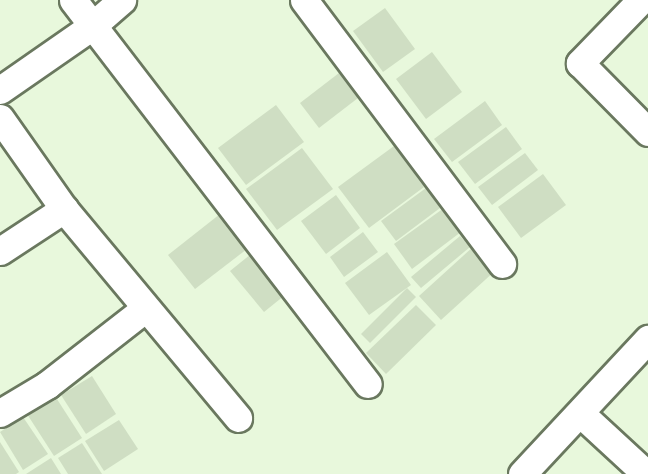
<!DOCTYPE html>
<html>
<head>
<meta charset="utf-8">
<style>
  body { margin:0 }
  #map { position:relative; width:648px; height:474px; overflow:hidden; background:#e8f8dc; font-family:Inter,sans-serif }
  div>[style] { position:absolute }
  .building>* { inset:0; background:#cfdec3 }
  .roads { filter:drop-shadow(2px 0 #6a785f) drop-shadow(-2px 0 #6a785f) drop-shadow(0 2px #6a785f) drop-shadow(0 -2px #6a785f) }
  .minor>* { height:27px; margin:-13.5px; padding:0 13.5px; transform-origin:13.5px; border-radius:13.5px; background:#fff }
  span { translate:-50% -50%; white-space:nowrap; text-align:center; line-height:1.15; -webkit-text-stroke:6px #e8f8dc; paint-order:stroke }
</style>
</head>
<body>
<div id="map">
  <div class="building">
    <div style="clip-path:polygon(385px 8px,415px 49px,383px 72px,353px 31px)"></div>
    <div style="clip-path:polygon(432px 52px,462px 92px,426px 119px,396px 79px)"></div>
    <div style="clip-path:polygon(339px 73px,358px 98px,319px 128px,300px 103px)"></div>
    <div style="clip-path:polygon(485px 101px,502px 125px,452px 162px,434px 139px)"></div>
    <div style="clip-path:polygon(276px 105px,304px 142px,246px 185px,218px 148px)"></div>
    <div style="clip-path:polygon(506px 127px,522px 149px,475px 184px,458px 162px)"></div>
    <div style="clip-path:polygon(394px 146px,424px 187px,369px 228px,338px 187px)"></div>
    <div style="clip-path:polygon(302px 148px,333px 189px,277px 230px,246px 189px)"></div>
    <div style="clip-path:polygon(525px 153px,538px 170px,492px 205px,478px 187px)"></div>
    <div style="clip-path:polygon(543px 174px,566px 205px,521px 238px,498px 207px)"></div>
    <div style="clip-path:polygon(426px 188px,440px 208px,396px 241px,381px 221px)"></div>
    <div style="clip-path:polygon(336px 195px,360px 228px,326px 254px,301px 221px)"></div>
    <div style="clip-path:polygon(444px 208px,461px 232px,412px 269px,394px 244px)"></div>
    <div style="clip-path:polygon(220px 214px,247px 249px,195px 289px,168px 255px)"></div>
    <div style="clip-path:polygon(363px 232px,378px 252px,344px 277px,330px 257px)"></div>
    <div style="clip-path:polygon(460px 236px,470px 247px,421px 288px,411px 277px)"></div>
    <div style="clip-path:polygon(474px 246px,496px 270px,441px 320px,419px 296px)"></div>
    <div style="clip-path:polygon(256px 250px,290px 291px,264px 312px,230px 271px)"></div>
    <div style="clip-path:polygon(387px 252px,411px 285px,369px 315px,345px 283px)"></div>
    <div style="clip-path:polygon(407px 288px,416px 297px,370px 343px,361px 334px)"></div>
    <div style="clip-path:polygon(416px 305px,436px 325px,386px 374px,366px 353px)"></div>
    <div style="clip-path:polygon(92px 376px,116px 414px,86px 434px,61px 395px)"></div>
    <div style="clip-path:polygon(55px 396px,82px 438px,54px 456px,27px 414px)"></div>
    <div style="clip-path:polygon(23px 417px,48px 454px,23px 470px,0 432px)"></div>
    <div style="clip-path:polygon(119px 420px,138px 449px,104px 471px,85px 441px)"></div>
    <div style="clip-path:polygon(0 442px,19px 472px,16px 474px,0 474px)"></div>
    <div style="clip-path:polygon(82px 443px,102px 474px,68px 474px,58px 458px)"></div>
    <div style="clip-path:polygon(51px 458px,61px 474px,26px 474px)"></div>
  </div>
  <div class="roads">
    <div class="minor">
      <div style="left:73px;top:0;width:484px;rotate:52.5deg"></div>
      <div style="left:304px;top:0;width:330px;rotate:53.1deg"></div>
      <div style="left:641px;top:0;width:88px;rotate:134.1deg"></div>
      <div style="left:580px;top:63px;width:97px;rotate:45.4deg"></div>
      <div style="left:0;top:90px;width:112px;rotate:-34.8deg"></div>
      <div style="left:92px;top:26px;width:40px;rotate:-41deg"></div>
      <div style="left:0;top:118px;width:111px;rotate:54.9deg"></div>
      <div style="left:64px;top:209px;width:272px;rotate:50.2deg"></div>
      <div style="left:0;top:251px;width:77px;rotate:-33.3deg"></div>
      <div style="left:0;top:413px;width:55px;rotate:-30.8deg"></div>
      <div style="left:47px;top:385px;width:125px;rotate:-37.9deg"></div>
      <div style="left:580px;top:413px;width:90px;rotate:42.7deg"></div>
      <div style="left:522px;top:474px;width:185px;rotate:-47deg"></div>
    </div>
  </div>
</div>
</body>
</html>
